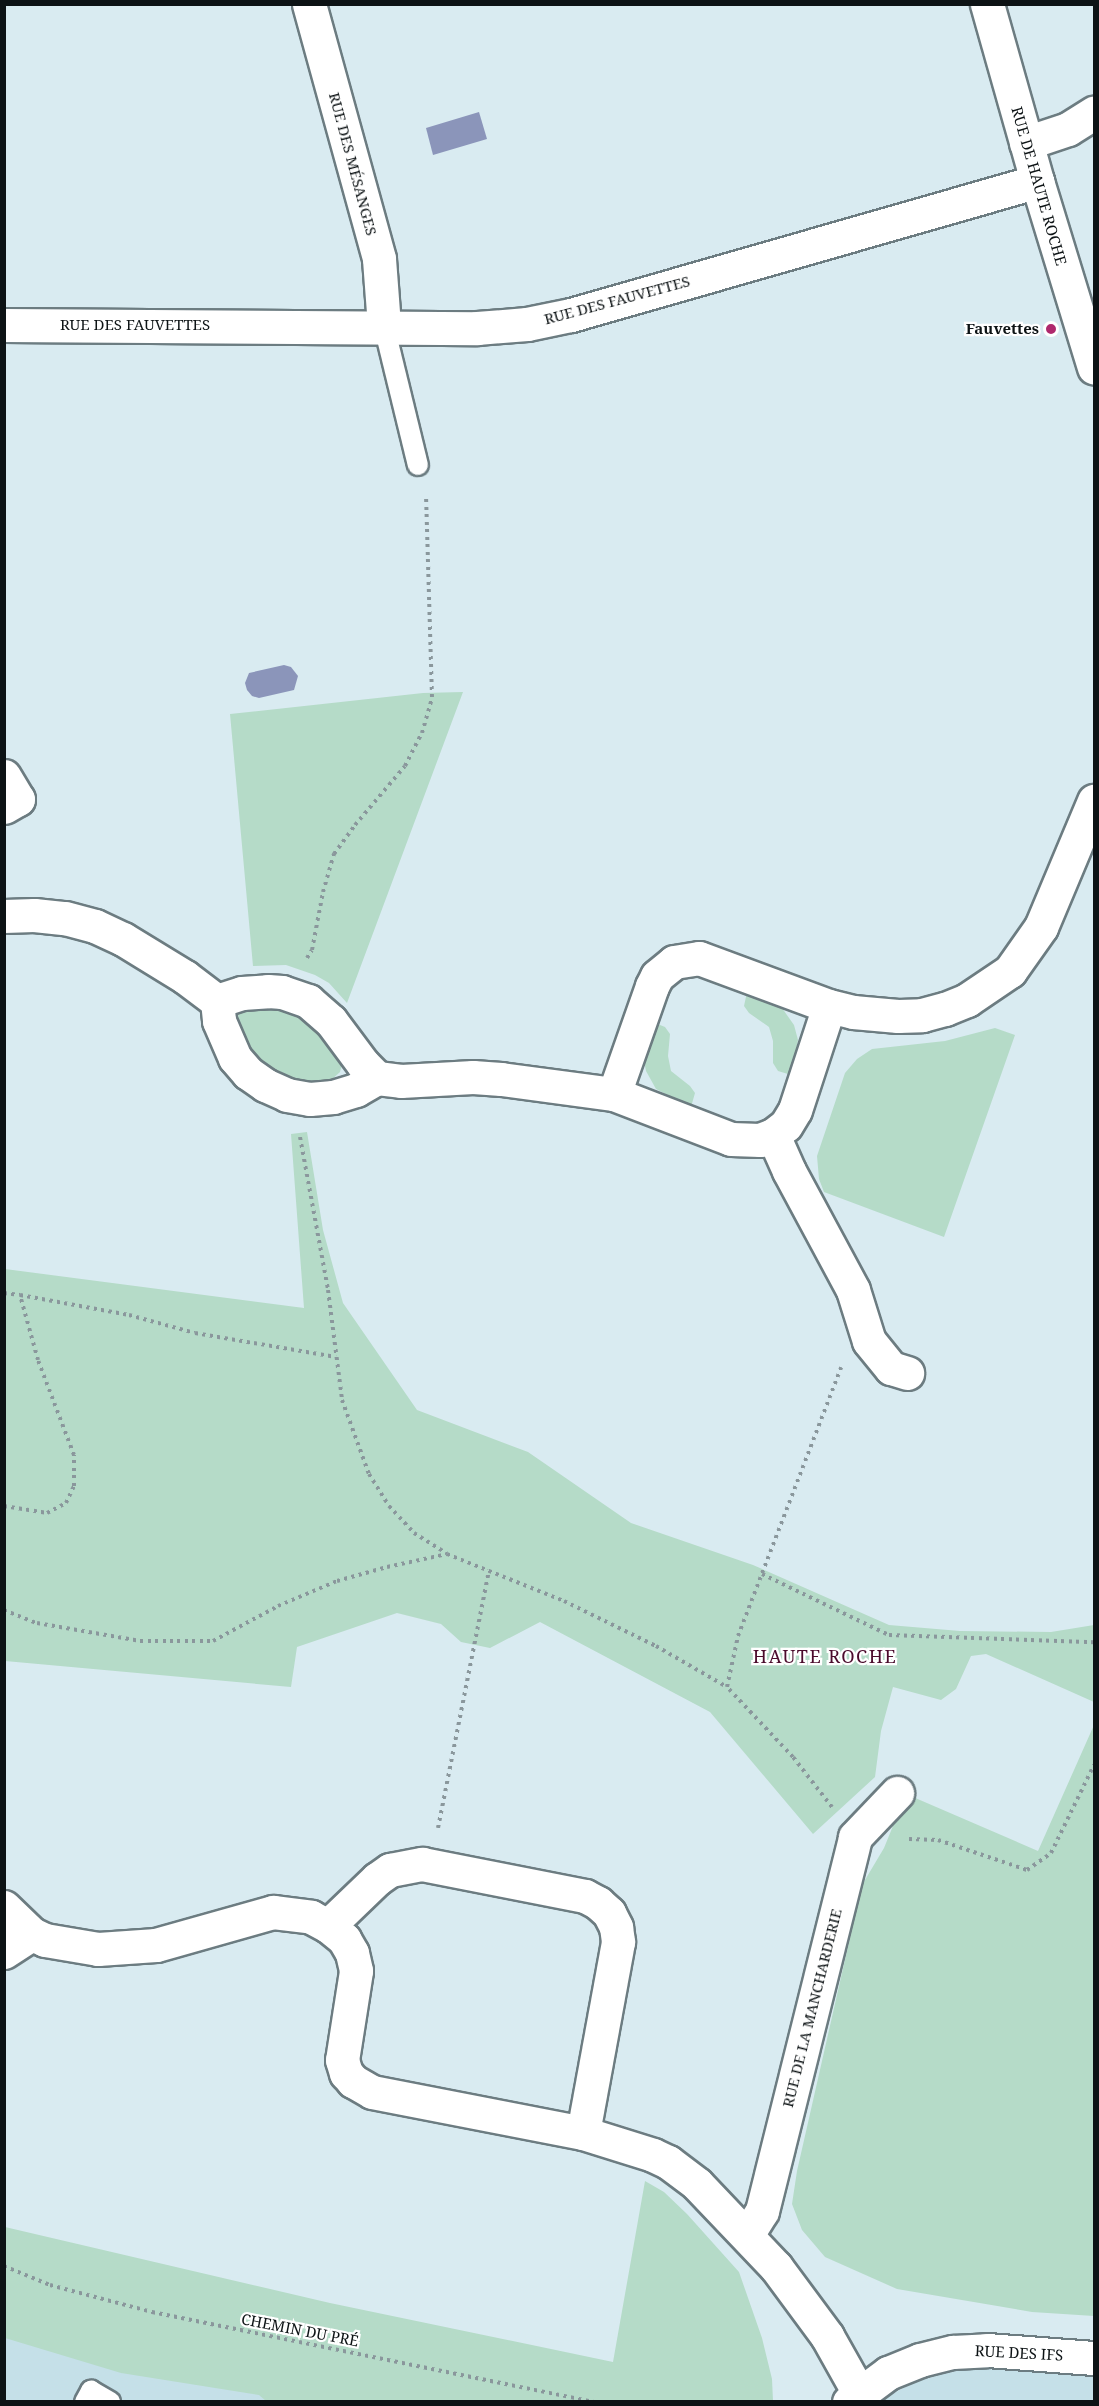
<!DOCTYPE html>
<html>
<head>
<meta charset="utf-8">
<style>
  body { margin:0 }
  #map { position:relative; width:1099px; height:2406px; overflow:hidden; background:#d9ebf1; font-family:"Noto Serif",serif }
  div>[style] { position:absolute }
  .built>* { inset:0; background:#c5e0e8 }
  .green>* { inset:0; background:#b5dbc8 }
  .water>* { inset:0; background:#8b95ba }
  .path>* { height:4px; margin-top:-2px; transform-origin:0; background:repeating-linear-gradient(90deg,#8a979c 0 3px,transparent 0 7.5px) }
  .roads { filter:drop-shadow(2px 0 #6c7c81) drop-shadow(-2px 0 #6c7c81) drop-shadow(0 2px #6c7c81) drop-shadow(0 -2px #6c7c81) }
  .service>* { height:20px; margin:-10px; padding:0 10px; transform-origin:10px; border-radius:10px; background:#fff }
  .minor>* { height:33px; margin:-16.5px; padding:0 16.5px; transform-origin:16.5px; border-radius:16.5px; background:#fff }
  .tertiary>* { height:33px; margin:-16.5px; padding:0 16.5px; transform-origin:16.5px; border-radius:16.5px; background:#fff }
  .dots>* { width:16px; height:16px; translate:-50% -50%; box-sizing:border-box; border:3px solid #fff; border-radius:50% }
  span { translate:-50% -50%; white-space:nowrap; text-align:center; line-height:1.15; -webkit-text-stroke:4.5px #fff; paint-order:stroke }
  .street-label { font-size:15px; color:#0d1315 }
  .poi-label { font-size:15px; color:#0d1315; font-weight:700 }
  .right { translate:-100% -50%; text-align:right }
  .quarter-label { font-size:18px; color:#4b0b2c; letter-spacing:1.5px }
  .frame { position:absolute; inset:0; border:6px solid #0d1315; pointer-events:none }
</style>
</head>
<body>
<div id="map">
  <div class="built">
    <div style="clip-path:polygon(4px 2277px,542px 2401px,5px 2401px)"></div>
    <div style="clip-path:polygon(1008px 2362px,1094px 2365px,1094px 2401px,878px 2402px,936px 2370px)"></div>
  </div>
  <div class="green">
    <div style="clip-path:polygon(463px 692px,347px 1003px,329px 983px,315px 975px,286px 965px,253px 966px,230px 714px,423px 693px)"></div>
    <div style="clip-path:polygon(747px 992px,765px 997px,782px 1008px,794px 1025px,798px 1040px,793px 1066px,788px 1074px,778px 1071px,773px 1063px,773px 1041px,769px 1027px,749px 1013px,744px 1006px)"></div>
    <div style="clip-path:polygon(257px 1004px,298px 1009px,344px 1056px,340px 1072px,329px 1082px,313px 1085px,279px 1079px,247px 1058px,234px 1021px,238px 1011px)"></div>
    <div style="clip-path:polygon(655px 1023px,665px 1027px,670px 1034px,668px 1056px,671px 1071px,690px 1086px,695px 1093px,691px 1107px,656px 1089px,646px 1071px,643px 1056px)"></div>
    <div style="clip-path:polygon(995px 1028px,1015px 1035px,944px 1237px,824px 1192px,819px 1179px,817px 1156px,845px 1073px,857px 1059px,872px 1049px,945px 1041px)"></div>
    <div style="clip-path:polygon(307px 1132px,323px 1230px,343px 1303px,417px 1410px,528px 1452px,631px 1523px,753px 1565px,889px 1625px,960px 1631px,1051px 1632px,1094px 1625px,1094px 1702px,986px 1654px,971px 1656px,956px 1689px,941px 1700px,893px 1687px,881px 1731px,875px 1777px,813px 1834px,710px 1712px,540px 1622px,490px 1648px,461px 1642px,441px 1624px,397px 1613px,297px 1647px,291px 1687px,5px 1661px,5px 1269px,304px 1308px,291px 1134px)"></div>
    <div style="clip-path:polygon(1094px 1725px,1094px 2316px,1032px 2312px,897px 2289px,825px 2257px,802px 2230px,792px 2204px,797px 2171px,862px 1885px,884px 1848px,906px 1794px,1038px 1851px)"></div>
    <div style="clip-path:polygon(645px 2181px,664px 2192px,687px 2214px,739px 2272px,762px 2338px,772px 2379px,773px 2401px,266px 2401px,259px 2395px,121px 2373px,5px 2338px,5px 2227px,330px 2303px,613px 2362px)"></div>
  </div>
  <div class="water">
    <div style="clip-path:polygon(479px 112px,487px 139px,433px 155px,426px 128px)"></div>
    <div style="clip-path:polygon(284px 665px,291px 667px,298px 676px,294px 690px,259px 698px,252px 696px,247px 690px,245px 683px,249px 673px)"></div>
  </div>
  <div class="path">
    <div style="left:307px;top:958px;width:9px;rotate:-58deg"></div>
    <div style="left:312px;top:950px;width:59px;rotate:-79.3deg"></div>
    <div style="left:323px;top:892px;width:40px;rotate:-74deg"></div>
    <div style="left:334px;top:854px;width:36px;rotate:-54deg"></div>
    <div style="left:355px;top:825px;width:77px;rotate:-49.7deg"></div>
    <div style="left:405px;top:766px;width:37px;rotate:-63deg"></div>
    <div style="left:422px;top:733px;width:37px;rotate:-74deg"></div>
    <div style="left:432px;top:697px;width:201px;rotate:-91.7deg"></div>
    <div style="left:300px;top:1137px;width:156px;rotate:79.6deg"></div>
    <div style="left:328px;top:1290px;width:111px;rotate:82.7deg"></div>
    <div style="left:342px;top:1400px;width:79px;rotate:70deg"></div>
    <div style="left:369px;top:1474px;width:38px;rotate:58deg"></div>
    <div style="left:389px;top:1506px;width:37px;rotate:47deg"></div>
    <div style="left:414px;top:1533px;width:39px;rotate:32deg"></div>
    <div style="left:447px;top:1554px;width:126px;rotate:21.9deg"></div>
    <div style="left:564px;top:1601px;width:102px;rotate:26.1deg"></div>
    <div style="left:656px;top:1646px;width:82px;rotate:30deg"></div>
    <div style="left:4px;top:1293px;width:16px;rotate:7deg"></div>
    <div style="left:4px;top:1506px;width:44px;rotate:9.2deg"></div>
    <div style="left:47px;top:1513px;width:21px;rotate:-28deg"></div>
    <div style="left:66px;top:1503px;width:19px;rotate:-65deg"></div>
    <div style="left:74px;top:1486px;width:31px;rotate:-90deg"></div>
    <div style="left:74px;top:1455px;width:102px;rotate:-110.8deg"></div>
    <div style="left:38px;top:1360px;width:67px;rotate:-105.5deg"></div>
    <div style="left:20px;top:1295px;width:111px;rotate:10.4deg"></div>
    <div style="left:129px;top:1315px;width:68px;rotate:15.3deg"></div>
    <div style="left:195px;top:1333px;width:143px;rotate:9.7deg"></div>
    <div style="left:762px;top:1574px;width:141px;rotate:25.7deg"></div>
    <div style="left:889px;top:1635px;width:205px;rotate:2deg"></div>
    <div style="left:4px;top:1610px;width:35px;rotate:22deg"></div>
    <div style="left:37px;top:1623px;width:105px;rotate:9.9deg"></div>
    <div style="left:140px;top:1641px;width:73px"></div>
    <div style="left:213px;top:1641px;width:74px;rotate:-28.3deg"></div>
    <div style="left:278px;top:1606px;width:64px;rotate:-23deg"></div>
    <div style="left:337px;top:1581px;width:52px;rotate:-15.6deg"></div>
    <div style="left:387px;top:1567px;width:61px;rotate:-12.2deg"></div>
    <div style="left:832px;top:1807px;width:63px;rotate:-128deg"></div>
    <div style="left:793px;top:1757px;width:96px;rotate:-133.3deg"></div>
    <div style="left:727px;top:1687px;width:52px;rotate:-77.8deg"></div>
    <div style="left:738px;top:1636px;width:288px;rotate:-69deg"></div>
    <div style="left:438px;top:1828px;width:263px;rotate:-78.8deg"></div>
    <div style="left:909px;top:1839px;width:29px;rotate:2deg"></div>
    <div style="left:938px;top:1840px;width:94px;rotate:18.6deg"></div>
    <div style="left:1027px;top:1870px;width:29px;rotate:-35deg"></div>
    <div style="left:1051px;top:1853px;width:98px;rotate:-64deg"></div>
    <div style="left:4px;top:2266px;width:50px;rotate:22.4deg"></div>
    <div style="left:50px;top:2285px;width:106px;rotate:14.8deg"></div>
    <div style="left:152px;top:2312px;width:452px;rotate:11.5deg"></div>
  </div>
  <div class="roads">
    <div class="service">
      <div style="left:384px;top:326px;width:143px;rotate:76.3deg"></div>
      <div style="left:85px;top:2402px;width:13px;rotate:-61deg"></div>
      <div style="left:91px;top:2391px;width:22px;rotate:30deg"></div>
    </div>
    <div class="minor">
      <div style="left:309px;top:4px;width:264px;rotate:74.6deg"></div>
      <div style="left:379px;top:259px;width:67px;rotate:85.7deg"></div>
      <div style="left:987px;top:4px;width:184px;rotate:74.2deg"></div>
      <div style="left:1037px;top:181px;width:195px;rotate:73deg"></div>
      <div style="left:1026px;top:143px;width:44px;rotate:-18.4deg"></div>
      <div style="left:1068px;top:129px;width:31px;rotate:-32deg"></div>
      <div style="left:4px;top:325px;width:473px;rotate:0.4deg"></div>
      <div style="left:477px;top:328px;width:50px;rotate:-4.6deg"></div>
      <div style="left:527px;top:324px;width:45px;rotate:-11.6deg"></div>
      <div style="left:571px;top:315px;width:485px;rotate:-16deg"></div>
      <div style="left:4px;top:776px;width:27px;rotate:59deg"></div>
      <div style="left:18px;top:799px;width:16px;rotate:150deg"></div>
      <div style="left:4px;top:916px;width:30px;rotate:-2deg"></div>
      <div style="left:34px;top:915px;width:31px;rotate:6deg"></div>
      <div style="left:65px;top:918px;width:31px;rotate:15deg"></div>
      <div style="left:95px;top:926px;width:31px;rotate:25deg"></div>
      <div style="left:123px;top:939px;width:73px;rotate:31.5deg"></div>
      <div style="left:185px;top:977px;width:40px;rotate:37deg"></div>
      <div style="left:217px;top:1001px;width:20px;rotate:84deg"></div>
      <div style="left:219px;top:1021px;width:40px;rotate:66.6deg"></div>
      <div style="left:235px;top:1058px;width:20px;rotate:49deg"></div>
      <div style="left:248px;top:1073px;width:21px;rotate:35deg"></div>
      <div style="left:265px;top:1085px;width:24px;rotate:24deg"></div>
      <div style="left:287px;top:1095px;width:23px;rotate:10deg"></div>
      <div style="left:310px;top:1099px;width:23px;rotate:-5deg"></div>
      <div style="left:333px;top:1097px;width:24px;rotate:-17deg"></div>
      <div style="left:356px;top:1090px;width:24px;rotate:-30deg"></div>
      <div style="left:377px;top:1078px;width:24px;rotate:7deg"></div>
      <div style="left:401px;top:1081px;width:72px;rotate:-3.2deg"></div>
      <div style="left:473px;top:1077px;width:28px;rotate:4deg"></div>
      <div style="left:501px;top:1079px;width:114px;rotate:7.6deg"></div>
      <div style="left:614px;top:1094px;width:125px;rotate:21deg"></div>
      <div style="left:731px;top:1139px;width:29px;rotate:2deg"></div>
      <div style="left:760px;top:1140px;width:14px;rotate:-21deg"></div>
      <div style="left:773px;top:1135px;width:16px;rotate:-38deg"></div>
      <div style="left:786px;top:1125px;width:17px;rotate:-59deg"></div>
      <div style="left:795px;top:1110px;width:109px;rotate:-71.9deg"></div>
      <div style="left:829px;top:1006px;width:25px;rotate:14deg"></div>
      <div style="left:853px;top:1012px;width:45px;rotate:5.1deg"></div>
      <div style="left:898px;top:1016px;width:24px;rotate:-2deg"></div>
      <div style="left:922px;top:1015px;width:24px;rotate:-15deg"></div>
      <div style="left:945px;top:1009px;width:24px;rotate:-22deg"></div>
      <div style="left:967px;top:1000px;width:52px;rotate:-34deg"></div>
      <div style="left:1010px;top:971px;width:54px;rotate:-54.8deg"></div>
      <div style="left:1041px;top:927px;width:137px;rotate:-67.2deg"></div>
      <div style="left:217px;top:1001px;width:26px;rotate:-18deg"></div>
      <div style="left:242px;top:993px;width:26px;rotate:-4deg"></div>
      <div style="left:268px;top:991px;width:14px;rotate:4deg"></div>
      <div style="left:282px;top:992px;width:28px;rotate:19deg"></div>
      <div style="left:308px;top:1001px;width:30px;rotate:41deg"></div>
      <div style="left:331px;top:1021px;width:54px;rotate:53.3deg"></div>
      <div style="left:363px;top:1064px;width:20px;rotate:45deg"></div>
      <div style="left:614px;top:1094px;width:114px;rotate:-70.6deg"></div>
      <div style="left:652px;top:986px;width:11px;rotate:-63deg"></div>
      <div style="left:657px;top:976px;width:22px;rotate:-39deg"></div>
      <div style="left:674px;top:962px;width:25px;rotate:-9deg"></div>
      <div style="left:699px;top:958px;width:139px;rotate:20.3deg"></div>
      <div style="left:773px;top:1135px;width:39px;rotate:66deg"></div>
      <div style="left:789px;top:1171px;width:135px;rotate:61.7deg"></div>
      <div style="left:853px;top:1290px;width:53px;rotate:72.6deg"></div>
      <div style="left:869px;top:1341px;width:35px;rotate:51deg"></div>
      <div style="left:891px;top:1368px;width:17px;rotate:17deg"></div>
      <div style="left:4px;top:1907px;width:39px;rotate:44deg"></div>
      <div style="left:32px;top:1934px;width:14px;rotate:25deg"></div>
      <div style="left:45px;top:1940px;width:54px;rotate:9.6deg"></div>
      <div style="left:98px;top:1949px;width:58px;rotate:-3.9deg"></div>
      <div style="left:156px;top:1945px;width:122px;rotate:-15.8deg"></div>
      <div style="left:273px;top:1912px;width:38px;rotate:7deg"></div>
      <div style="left:311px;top:1917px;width:19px;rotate:28deg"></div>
      <div style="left:328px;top:1926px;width:21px;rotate:39deg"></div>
      <div style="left:344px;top:1939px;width:16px;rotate:60deg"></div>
      <div style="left:352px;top:1953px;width:18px;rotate:77deg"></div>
      <div style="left:356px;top:1971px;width:90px;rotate:98.9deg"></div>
      <div style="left:342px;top:2060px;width:14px;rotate:73deg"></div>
      <div style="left:346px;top:2073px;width:11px;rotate:49deg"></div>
      <div style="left:353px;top:2081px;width:22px;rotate:30deg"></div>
      <div style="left:372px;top:2092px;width:215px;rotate:11deg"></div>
      <div style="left:583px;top:2133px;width:73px;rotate:17.4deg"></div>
      <div style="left:653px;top:2155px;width:17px;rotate:25deg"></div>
      <div style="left:668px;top:2162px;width:36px;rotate:37deg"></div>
      <div style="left:697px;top:2184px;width:115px;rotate:46.4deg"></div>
      <div style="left:776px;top:2267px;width:86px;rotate:53.5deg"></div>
      <div style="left:827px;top:2336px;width:65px;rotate:60.7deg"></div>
      <div style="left:328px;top:1926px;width:68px;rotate:-43.8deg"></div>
      <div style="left:377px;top:1879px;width:16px;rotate:-35deg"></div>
      <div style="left:390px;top:1870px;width:33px;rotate:-11deg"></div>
      <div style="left:422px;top:1864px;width:166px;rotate:11.1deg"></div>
      <div style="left:585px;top:1896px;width:15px;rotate:28deg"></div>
      <div style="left:598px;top:1903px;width:15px;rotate:42deg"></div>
      <div style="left:609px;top:1913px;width:16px;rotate:63deg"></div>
      <div style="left:616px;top:1927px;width:15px;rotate:82deg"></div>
      <div style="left:618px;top:1942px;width:194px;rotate:100.4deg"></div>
      <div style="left:4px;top:1952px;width:33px;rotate:-33deg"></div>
      <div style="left:747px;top:2235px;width:28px;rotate:-58deg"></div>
      <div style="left:762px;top:2211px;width:385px;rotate:-76deg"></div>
      <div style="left:855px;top:1837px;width:61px;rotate:-46.3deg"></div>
    </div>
    <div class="tertiary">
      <div style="left:849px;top:2402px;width:49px;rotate:-36.6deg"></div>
      <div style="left:888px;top:2373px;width:35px;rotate:-22deg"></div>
      <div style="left:920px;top:2360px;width:34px;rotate:-14deg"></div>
      <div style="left:953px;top:2352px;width:34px;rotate:-3deg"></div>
      <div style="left:987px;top:2350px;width:107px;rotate:4.3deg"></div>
    </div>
  </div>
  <div class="dots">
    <div style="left:1051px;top:329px;background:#af286d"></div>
  </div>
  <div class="street-label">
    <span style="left:353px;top:164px;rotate:75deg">RUE DES MÉSANGES</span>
    <span style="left:1039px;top:186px;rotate:74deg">RUE DE HAUTE ROCHE</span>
    <span style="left:617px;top:300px;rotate:-15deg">RUE DES FAUVETTES</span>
    <span style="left:135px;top:325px">RUE DES FAUVETTES</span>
    <span style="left:812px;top:2008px;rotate:-76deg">RUE DE LA MANCHARDERIE</span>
    <span style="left:300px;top:2330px;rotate:11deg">CHEMIN DU PRÉ</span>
    <span style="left:1019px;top:2353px;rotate:3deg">RUE DES IFS</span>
  </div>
  <div class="poi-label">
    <span class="right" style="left:1039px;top:329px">Fauvettes</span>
  </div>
  <div class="quarter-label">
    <span style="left:825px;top:1656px">HAUTE ROCHE</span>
  </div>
  <div class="frame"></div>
</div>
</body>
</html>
